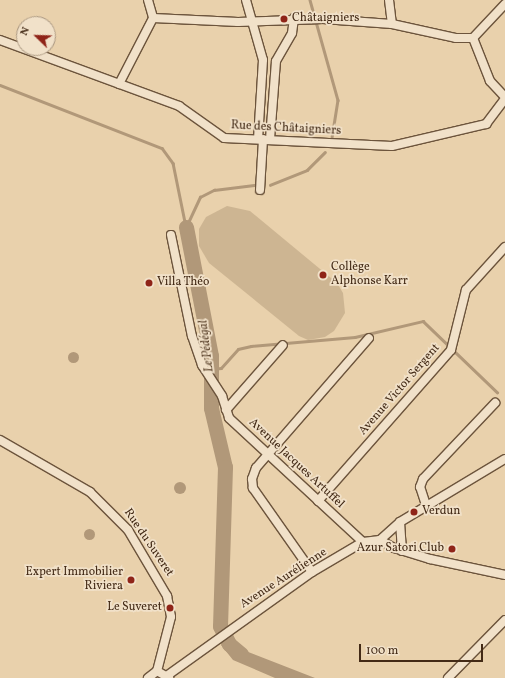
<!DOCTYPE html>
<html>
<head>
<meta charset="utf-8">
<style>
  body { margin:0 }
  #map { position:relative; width:505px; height:678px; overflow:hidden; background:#e9d1ac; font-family:Vollkorn,serif }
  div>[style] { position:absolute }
  .green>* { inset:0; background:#cdb592 }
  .water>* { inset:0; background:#b19879 }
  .round { border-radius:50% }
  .stream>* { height:2.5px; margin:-1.25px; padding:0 1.25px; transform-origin:1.25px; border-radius:1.25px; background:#b19879 }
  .river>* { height:15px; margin:-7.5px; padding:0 7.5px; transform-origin:7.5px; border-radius:7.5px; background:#b19879 }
  .roads { filter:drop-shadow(1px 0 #6c543c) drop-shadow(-1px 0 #6c543c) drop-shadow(0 1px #6c543c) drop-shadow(0 -1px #6c543c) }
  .street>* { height:8px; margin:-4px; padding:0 4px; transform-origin:4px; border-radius:4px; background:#f1e1c9 }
  .dots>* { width:11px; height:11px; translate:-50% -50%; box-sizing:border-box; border:2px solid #f1e1c9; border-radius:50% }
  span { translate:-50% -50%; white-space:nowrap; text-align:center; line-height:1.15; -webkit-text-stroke:3.5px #f1e1c9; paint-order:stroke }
  .poi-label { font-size:12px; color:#432a16 }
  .left { translate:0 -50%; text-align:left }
  .right { translate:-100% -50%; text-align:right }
  .street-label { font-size:12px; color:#432a16 }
  .water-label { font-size:13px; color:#5e462f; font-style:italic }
  .north { position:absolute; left:16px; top:16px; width:40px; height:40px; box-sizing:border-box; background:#f1e1c9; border:1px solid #ab9881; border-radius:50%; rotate:293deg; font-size:11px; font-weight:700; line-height:16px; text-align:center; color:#432a16 }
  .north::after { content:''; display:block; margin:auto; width:14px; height:18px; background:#8f2418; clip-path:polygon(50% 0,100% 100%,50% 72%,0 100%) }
  .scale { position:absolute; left:359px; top:644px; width:124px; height:18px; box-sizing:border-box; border:2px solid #432a16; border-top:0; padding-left:5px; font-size:12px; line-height:14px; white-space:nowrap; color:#432a16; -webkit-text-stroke:3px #f1e1c9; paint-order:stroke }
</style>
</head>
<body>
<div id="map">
  <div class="green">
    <div style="clip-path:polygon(227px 206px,250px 211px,337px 283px,343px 293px,345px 313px,334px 331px,325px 337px,308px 340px,299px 336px,209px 263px,199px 246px,199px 229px,206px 217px)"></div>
  </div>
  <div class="water">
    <div class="round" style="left:67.5px;top:351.5px;width:11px;height:11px"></div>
    <div class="round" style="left:174px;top:482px;width:12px;height:12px"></div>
    <div class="round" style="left:83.5px;top:528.5px;width:11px;height:11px"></div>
    <div style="clip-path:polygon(230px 639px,238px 648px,315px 678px,275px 678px,233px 660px,221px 645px)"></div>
  </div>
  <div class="stream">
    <div style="left:310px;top:0;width:104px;rotate:74.4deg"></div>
    <div style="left:338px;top:100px;width:37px;rotate:99deg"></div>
    <div style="left:0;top:85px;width:174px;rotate:21.3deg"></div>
    <div style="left:162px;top:148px;width:19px;rotate:54deg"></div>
    <div style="left:173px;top:163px;width:65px;rotate:78.5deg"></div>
    <div style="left:270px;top:185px;width:40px;rotate:-22deg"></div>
    <div style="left:307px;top:170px;width:25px;rotate:-45deg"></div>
    <div style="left:186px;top:227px;width:33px;rotate:-65deg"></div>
    <div style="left:200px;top:197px;width:16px;rotate:-27deg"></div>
    <div style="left:214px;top:190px;width:40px;rotate:-7.1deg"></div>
    <div style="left:211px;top:369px;width:10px;rotate:-6deg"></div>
    <div style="left:221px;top:368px;width:25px;rotate:-48deg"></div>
    <div style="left:238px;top:349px;width:13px;rotate:-13deg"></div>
    <div style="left:251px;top:346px;width:104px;rotate:-4.9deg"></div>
    <div style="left:355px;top:337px;width:70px;rotate:-13.2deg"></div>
    <div style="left:423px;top:321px;width:103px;rotate:43.8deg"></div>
  </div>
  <div class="river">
    <div style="left:186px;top:227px;width:131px;rotate:79deg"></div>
    <div style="left:211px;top:356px;width:52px;rotate:90deg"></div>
    <div style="left:211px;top:408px;width:61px;rotate:76.7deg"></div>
    <div style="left:225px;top:467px;width:159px;rotate:91.8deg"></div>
    <div style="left:220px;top:626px;width:20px;rotate:63deg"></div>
    <div style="left:229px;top:644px;width:16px;rotate:40deg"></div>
  </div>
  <div class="roads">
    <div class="street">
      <div style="left:148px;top:0;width:19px;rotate:74deg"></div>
      <div style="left:153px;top:18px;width:85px;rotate:2.7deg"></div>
      <div style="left:238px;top:22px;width:85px;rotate:-2deg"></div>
      <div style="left:323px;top:19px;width:69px;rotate:4.1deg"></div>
      <div style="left:392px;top:24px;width:66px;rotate:12.3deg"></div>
      <div style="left:456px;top:38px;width:17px"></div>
      <div style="left:246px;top:0;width:62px;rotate:74.2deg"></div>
      <div style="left:263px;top:60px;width:79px;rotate:93.6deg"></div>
      <div style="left:389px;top:0;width:24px;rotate:83deg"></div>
      <div style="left:473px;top:38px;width:46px;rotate:68.4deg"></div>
      <div style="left:490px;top:81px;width:22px;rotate:47deg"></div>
      <div style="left:473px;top:38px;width:47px;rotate:-46.7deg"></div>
      <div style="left:0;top:40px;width:191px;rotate:20.2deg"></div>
      <div style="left:179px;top:106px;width:55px;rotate:35.4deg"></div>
      <div style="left:224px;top:138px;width:168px;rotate:2.7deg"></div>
      <div style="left:392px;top:146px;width:97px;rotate:-13.2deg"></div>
      <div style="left:486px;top:124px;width:31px;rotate:-53deg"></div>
      <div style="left:119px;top:84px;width:74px;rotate:-62.7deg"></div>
      <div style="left:270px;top:139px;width:78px;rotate:-85.6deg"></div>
      <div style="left:276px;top:61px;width:32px;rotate:-60deg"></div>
      <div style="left:292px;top:33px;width:15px;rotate:-82deg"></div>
      <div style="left:260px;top:190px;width:51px;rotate:-86.6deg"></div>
      <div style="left:171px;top:235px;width:103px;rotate:78.3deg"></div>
      <div style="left:192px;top:336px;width:31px;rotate:71deg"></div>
      <div style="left:202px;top:365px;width:37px;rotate:57deg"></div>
      <div style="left:222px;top:396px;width:23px;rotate:72deg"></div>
      <div style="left:229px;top:418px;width:183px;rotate:42.8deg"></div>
      <div style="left:226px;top:410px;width:86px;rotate:-48.8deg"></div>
      <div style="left:0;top:440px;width:104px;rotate:30deg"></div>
      <div style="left:90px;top:492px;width:54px;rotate:45deg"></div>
      <div style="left:128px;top:530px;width:77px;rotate:59.4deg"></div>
      <div style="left:167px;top:596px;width:21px;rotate:79deg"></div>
      <div style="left:171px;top:617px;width:56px;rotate:104.5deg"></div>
      <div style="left:318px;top:501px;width:201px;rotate:-48.6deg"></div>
      <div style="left:451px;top:350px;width:62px;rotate:-76deg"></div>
      <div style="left:466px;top:290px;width:58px;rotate:-47.8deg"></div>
      <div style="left:426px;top:505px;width:19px;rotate:-108deg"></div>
      <div style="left:420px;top:487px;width:9px;rotate:-69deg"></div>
      <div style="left:423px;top:479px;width:105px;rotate:-46.5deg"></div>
      <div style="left:400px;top:522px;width:29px;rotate:86deg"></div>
      <div style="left:380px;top:540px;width:16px;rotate:30deg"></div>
      <div style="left:394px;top:548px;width:38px;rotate:17deg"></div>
      <div style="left:430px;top:559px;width:77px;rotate:12deg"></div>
      <div style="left:312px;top:572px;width:103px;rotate:-125.1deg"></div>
      <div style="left:253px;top:488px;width:9px;rotate:-96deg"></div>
      <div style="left:252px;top:479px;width:12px;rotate:-70deg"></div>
      <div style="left:256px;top:468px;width:172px;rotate:-49deg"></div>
      <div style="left:168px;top:675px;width:177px;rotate:-35.6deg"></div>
      <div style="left:312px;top:572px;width:59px;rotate:-30.5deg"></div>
      <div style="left:363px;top:542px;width:17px;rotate:-7deg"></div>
      <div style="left:380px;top:540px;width:27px;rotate:-42deg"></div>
      <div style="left:400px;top:522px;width:122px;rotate:-31deg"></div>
      <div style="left:148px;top:678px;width:11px;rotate:-38deg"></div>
      <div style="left:157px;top:671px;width:14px;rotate:30deg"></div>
      <div style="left:448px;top:678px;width:81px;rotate:-45.5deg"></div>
    </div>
  </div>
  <div class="dots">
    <div style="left:284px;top:19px;background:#8f2418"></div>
    <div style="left:323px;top:275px;background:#8f2418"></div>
    <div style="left:149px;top:283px;background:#8f2418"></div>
    <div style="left:414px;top:512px;background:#8f2418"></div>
    <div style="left:452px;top:549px;background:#8f2418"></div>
    <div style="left:131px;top:580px;background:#8f2418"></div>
    <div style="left:170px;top:608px;background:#8f2418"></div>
  </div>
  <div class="poi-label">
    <span class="left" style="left:292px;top:19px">Châtaigniers</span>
    <span class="left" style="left:331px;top:275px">Collège<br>Alphonse Karr</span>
    <span class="left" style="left:157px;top:283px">Villa Théo</span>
    <span class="left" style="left:422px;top:512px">Verdun</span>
    <span class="right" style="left:444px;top:549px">Azur Satori Club</span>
    <span class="right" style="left:123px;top:580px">Expert Immobilier<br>Riviera</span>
    <span class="right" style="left:162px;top:608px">Le Suveret</span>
  </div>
  <div class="street-label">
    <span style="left:286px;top:129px;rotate:3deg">Rue des Châtaigniers</span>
    <span style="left:400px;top:390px;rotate:-49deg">Avenue Victor Sergent</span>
    <span style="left:296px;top:464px;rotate:43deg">Avenue Jacques Artuffel</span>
    <span style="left:148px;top:543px;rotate:56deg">Rue du Suveret</span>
    <span style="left:284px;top:579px;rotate:-33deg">Avenue Aurélienne</span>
  </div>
  <div class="water-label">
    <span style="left:207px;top:346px;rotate:-97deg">Le Pédégal</span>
  </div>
  <div class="north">N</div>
  <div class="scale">100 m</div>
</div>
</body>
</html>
